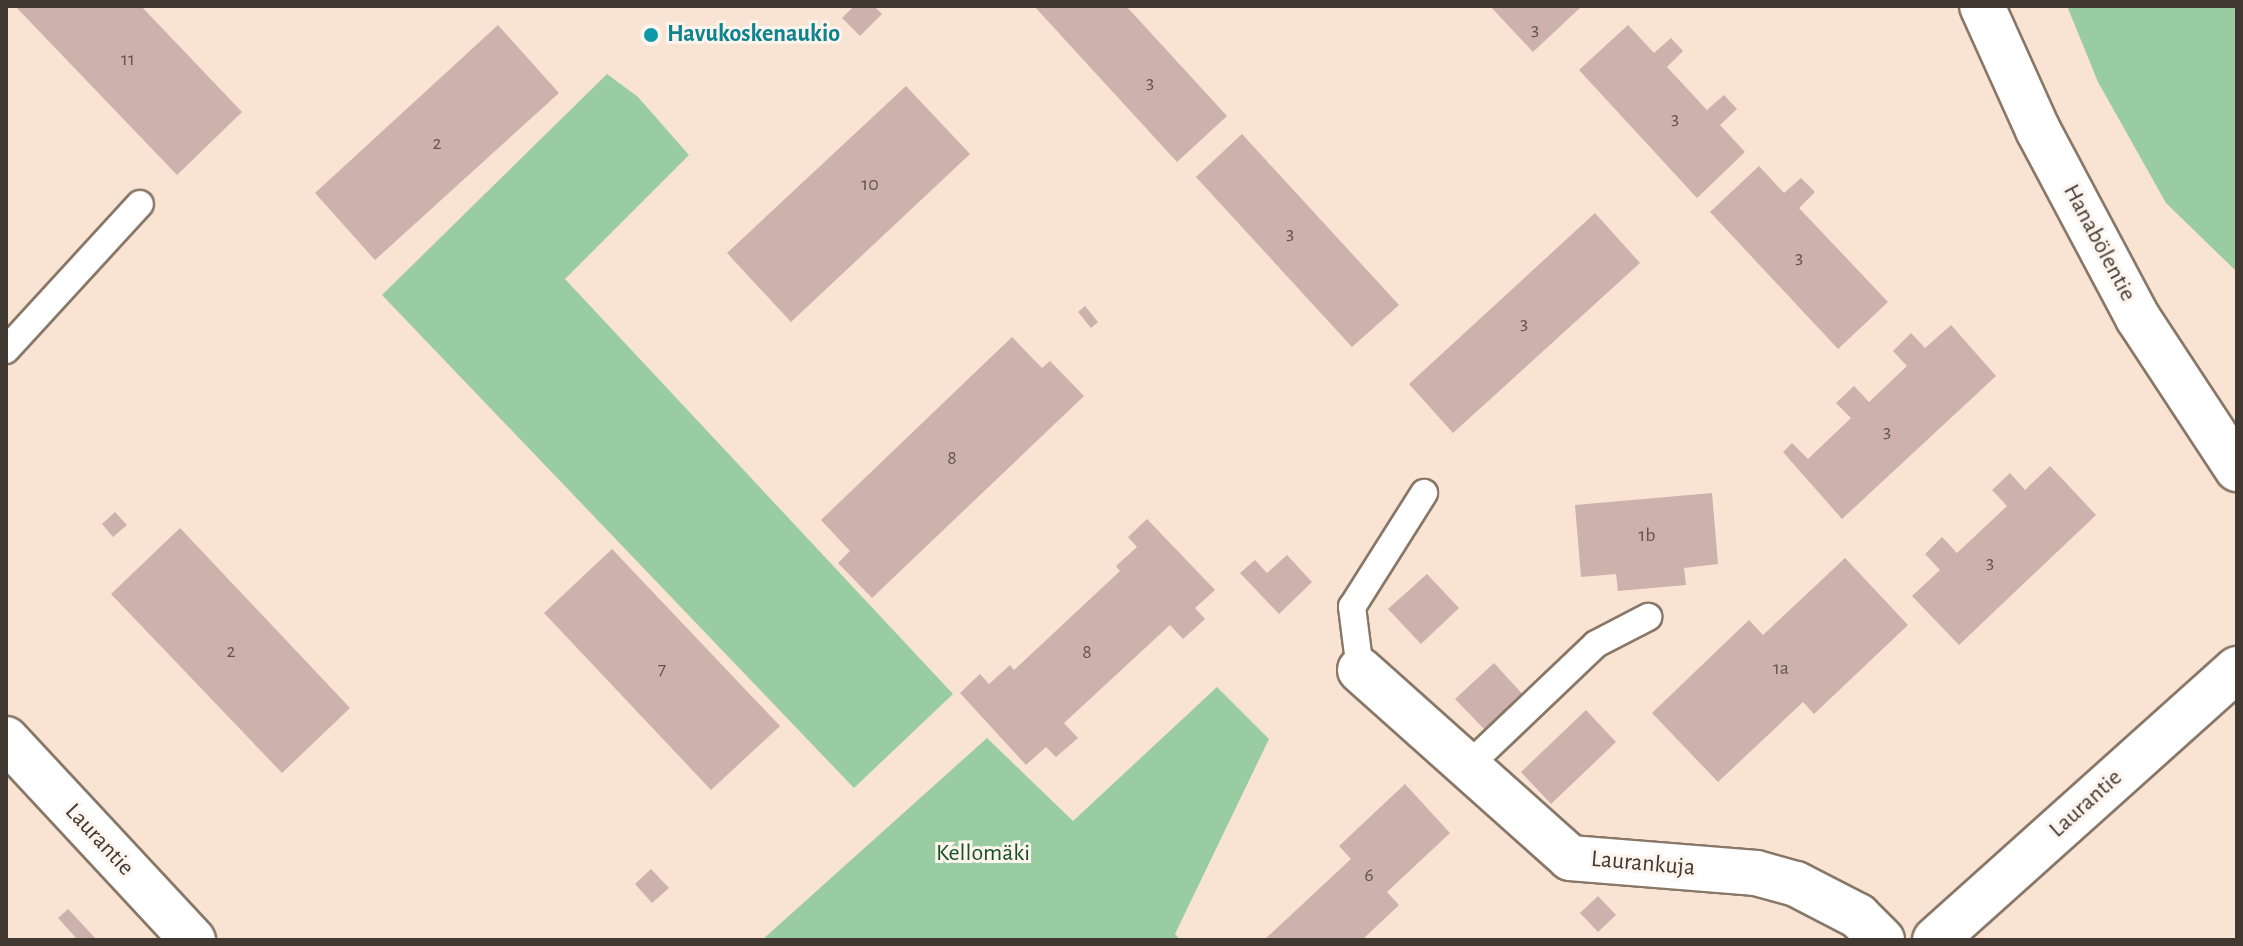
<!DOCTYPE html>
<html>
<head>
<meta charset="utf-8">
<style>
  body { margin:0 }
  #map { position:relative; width:2243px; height:946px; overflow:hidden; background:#f9e4d3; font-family:"Alegreya Sans",sans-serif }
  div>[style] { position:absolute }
  .green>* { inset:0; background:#9acca2 }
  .building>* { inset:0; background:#ccb1ac }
  .roads { filter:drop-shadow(2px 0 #897767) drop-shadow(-2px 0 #897767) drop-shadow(0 2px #897767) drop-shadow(0 -2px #897767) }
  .lane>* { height:26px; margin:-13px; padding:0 13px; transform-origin:13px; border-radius:13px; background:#fff }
  .street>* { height:44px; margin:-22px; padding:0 22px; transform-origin:22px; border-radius:22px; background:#fff }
  .secondary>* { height:44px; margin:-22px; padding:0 22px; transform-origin:22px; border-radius:22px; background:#fff }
  .dots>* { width:22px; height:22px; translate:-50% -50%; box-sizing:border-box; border:4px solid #fcf4ed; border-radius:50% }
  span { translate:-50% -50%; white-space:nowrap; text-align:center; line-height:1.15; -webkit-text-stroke:6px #fcf4ed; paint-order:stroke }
  .number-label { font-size:20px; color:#635650 }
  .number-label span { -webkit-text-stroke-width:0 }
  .culture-label { font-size:24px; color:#0d838f; font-weight:700 }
  .left { translate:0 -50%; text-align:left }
  .street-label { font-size:24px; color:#403831 }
  .park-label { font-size:24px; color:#155026 }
  .frame { position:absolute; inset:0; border:8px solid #403831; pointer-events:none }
</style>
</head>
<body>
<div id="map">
  <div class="green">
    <div style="clip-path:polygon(2067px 6px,2237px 6px,2237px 272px,2166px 203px,2098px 82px)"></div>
    <div style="clip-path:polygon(607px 74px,638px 97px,689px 155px,565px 279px,953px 694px,854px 788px,382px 295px)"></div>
    <div style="clip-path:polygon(1217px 687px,1269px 739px,1175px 934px,1180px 940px,762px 940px,987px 738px,1073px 821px)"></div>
  </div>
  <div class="building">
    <div style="clip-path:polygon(15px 6px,141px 6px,242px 112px,177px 175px)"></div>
    <div style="clip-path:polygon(854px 6px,874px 6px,882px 14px,860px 36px,842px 18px)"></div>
    <div style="clip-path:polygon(1034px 6px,1126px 6px,1227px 116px,1177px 162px)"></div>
    <div style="clip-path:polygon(1490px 6px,1582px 6px,1533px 52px)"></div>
    <div style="clip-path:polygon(498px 25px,559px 93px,375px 260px,315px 193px)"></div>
    <div style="clip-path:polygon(1628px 25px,1654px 53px,1671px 38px,1683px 51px,1667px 67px,1707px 110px,1724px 95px,1737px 109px,1720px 125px,1745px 152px,1697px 198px,1579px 70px)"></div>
    <div style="clip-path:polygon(906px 86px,970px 154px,791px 322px,727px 253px)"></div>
    <div style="clip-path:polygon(1242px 134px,1399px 305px,1352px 347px,1196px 177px)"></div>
    <div style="clip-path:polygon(1759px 166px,1784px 193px,1801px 178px,1815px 192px,1799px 208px,1888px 302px,1838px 349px,1710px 212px)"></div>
    <div style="clip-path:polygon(1595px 213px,1640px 263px,1453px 433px,1409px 384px)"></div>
    <div style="clip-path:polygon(1085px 306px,1098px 322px,1091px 328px,1078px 312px)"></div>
    <div style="clip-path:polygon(1951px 325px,1996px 376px,1842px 519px,1783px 452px,1792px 443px,1808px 459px,1851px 418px,1836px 403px,1854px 386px,1869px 402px,1907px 366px,1893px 351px,1911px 333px,1925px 348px)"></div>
    <div style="clip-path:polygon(1012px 337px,1042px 368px,1050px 361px,1084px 396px,872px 598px,838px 563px,850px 551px,821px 520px)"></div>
    <div style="clip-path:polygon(2050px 466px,2096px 515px,1959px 645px,1912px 596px,1940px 570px,1925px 554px,1942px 537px,1957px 553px,2007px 506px,1992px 490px,2010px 473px,2025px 490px)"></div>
    <div style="clip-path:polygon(1712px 493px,1718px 564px,1684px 568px,1686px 585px,1618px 591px,1616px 574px,1581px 577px,1575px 505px)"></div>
    <div style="clip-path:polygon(115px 512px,127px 525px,113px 537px,102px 524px)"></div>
    <div style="clip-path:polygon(1147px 519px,1215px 590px,1195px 608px,1205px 619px,1183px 639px,1170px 625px,1064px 723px,1078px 738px,1056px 757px,1046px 747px,1026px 765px,960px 693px,980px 674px,989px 684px,1010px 665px,1014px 670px,1120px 571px,1116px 566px,1137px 547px,1128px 537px)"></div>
    <div style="clip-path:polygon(180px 528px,350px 708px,282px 773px,111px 594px)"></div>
    <div style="clip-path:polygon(612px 549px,780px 726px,711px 790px,544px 613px)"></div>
    <div style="clip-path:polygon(1287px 555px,1312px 582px,1279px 614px,1240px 573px,1255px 560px,1267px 573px)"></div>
    <div style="clip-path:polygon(1845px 558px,1908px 625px,1814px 714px,1803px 702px,1718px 782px,1652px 713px,1749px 620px,1763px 635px)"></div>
    <div style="clip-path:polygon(1427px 574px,1459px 608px,1421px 644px,1388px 609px)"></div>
    <div style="clip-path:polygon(1494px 663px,1526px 698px,1488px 733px,1455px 699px)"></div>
    <div style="clip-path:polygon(1586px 710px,1616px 742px,1551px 804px,1521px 772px)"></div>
    <div style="clip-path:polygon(1405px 784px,1450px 833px,1387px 892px,1399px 905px,1362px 940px,1264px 940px,1351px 859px,1339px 846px)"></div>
    <div style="clip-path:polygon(651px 869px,669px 888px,652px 903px,635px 884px)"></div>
    <div style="clip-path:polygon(1598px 896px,1616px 915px,1598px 932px,1580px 913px)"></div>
    <div style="clip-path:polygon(68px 909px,97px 940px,78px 940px,58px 918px)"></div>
  </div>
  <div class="roads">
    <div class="lane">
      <div style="left:6px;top:350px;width:198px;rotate:-47.5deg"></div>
      <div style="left:1360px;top:670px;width:64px;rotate:-97.2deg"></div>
      <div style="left:1352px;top:607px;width:135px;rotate:-57.7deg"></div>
      <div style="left:1468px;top:766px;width:177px;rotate:-43.6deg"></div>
      <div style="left:1596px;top:644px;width:59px;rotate:-27.4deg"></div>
    </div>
    <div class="street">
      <div style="left:1360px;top:670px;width:282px;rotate:41.8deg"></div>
      <div style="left:1570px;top:858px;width:187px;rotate:4.6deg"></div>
      <div style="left:1756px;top:873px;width:41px;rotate:15.4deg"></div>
      <div style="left:1796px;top:884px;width:70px;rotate:27.3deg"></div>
      <div style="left:1858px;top:916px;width:34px;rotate:45deg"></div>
    </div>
    <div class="secondary">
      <div style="left:1982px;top:6px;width:136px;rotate:65.7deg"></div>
      <div style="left:2038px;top:130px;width:213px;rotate:62deg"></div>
      <div style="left:2138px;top:318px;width:181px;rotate:56.7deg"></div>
      <div style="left:6px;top:739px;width:275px;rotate:47.1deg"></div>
      <div style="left:1935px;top:940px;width:406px;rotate:-41.9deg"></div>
    </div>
  </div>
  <div class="dots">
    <div style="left:651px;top:35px;background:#0f9aa8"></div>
  </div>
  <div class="number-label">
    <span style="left:1535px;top:29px">3</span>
    <span style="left:128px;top:59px">11</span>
    <span style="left:1150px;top:82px">3</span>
    <span style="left:1675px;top:118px">3</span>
    <span style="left:437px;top:143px">2</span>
    <span style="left:870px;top:184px">10</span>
    <span style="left:1290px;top:233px">3</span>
    <span style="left:1799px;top:257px">3</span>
    <span style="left:1524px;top:323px">3</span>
    <span style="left:1887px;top:431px">3</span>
    <span style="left:952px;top:458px">8</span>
    <span style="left:1647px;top:535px">1b</span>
    <span style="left:1990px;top:562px">3</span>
    <span style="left:231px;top:651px">2</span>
    <span style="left:1087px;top:652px">8</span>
    <span style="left:1781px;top:668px">1a</span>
    <span style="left:662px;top:669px">7</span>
    <span style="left:1369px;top:875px">6</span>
  </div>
  <div class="culture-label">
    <span class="left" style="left:667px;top:35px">Havukoskenaukio</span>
  </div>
  <div class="street-label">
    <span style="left:2099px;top:243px;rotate:62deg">Hanabölentie</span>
    <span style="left:2086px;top:804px;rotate:-42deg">Laurantie</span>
    <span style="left:99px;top:840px;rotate:47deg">Laurantie</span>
    <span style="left:1643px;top:864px;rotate:5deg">Laurankuja</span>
  </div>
  <div class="park-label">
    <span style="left:983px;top:854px">Kellomäki</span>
  </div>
  <div class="frame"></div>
</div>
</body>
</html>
